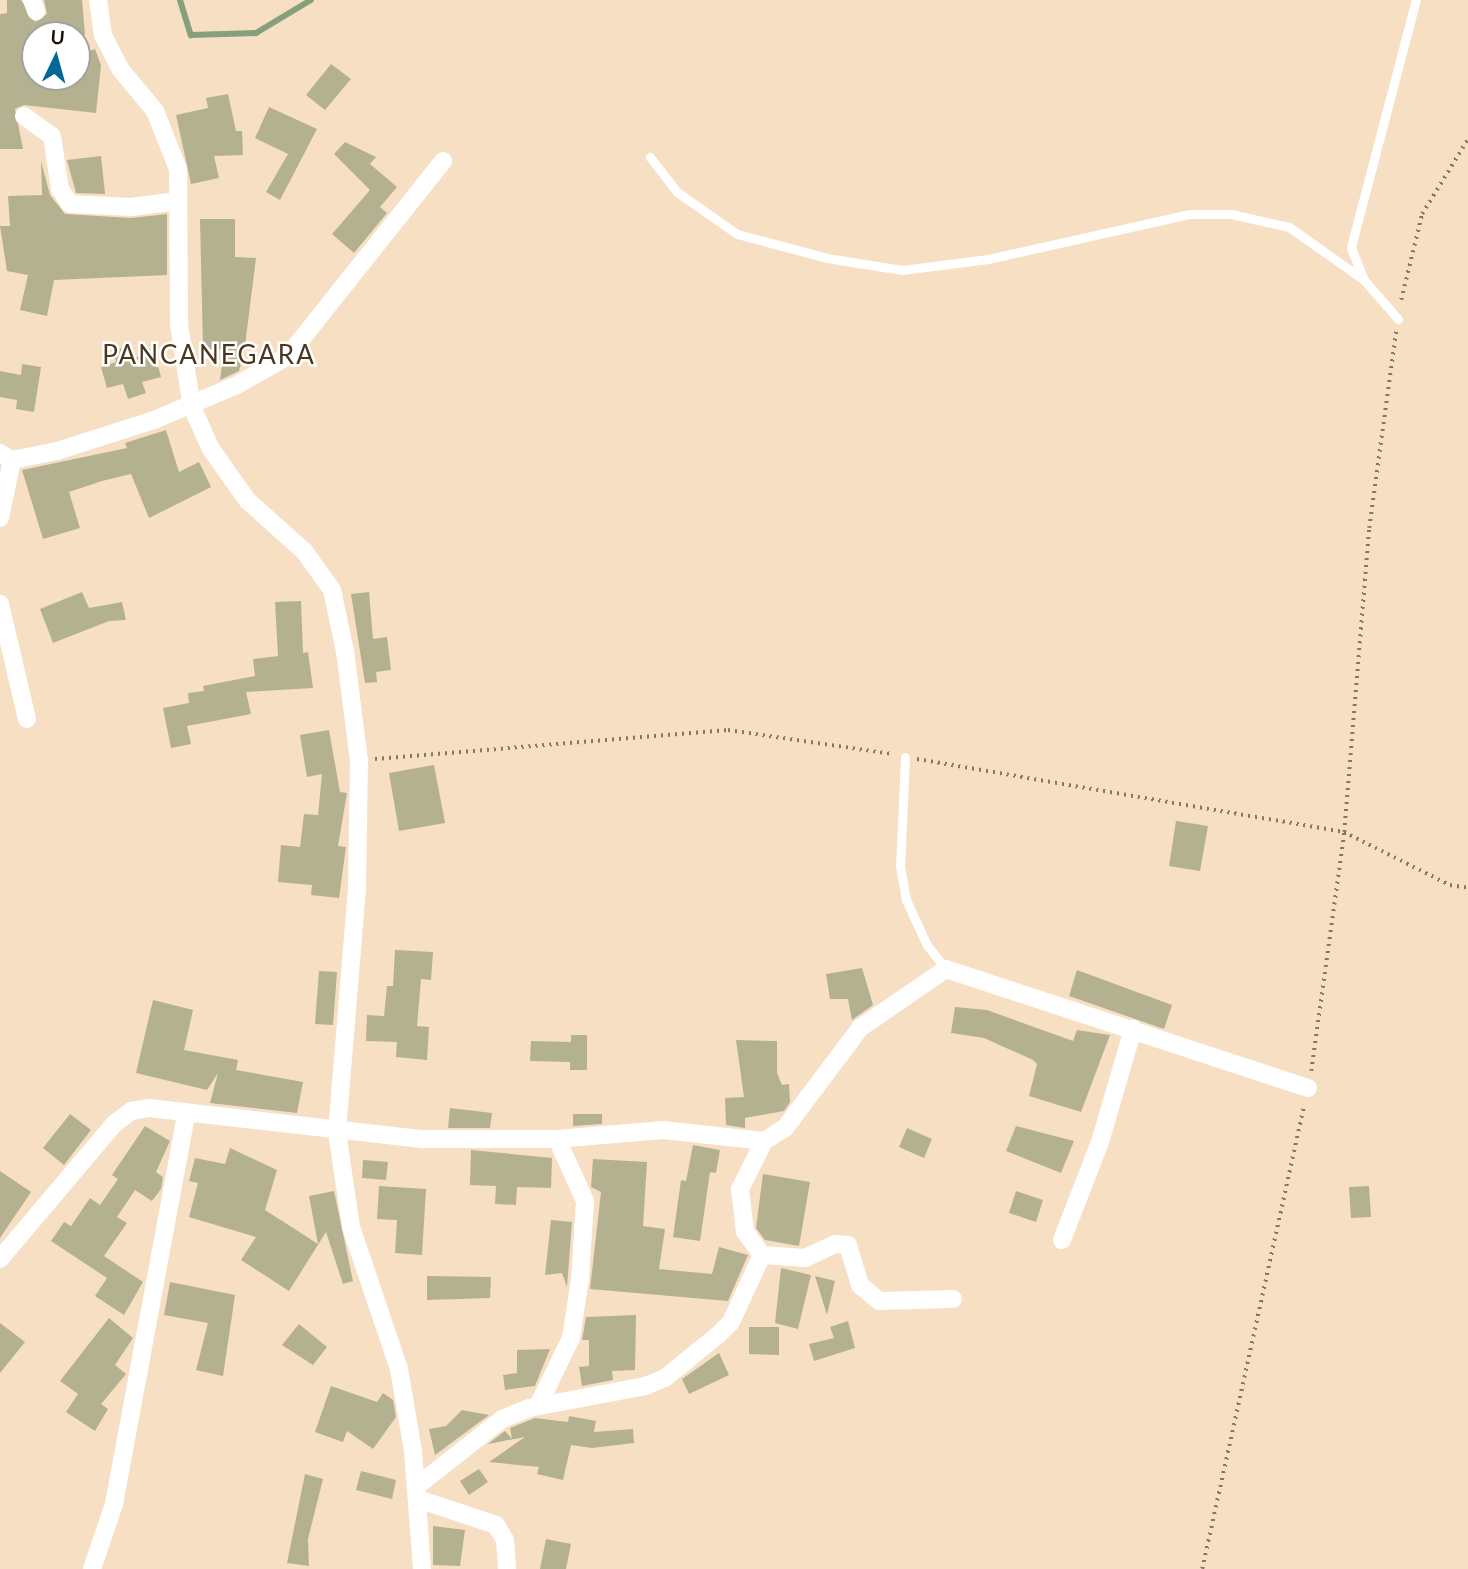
<!DOCTYPE html>
<html>
<head>
<meta charset="utf-8">
<style>
  body { margin:0 }
  #map { position:relative; width:1468px; height:1569px; overflow:hidden; background:#f7dfc4; font-family:Lato,sans-serif }
  div>[style] { position:absolute }
  .stream>* { height:6px; margin:-3px; padding:0 3px; transform-origin:3px; border-radius:3px; background:#85a07b }
  .building>* { inset:0; background:#b4b191 }
  .path>* { height:3.5px; margin-top:-1.75px; transform-origin:0; background:repeating-linear-gradient(90deg,#867664 0 2px,transparent 0 7px) }
  .lane>* { height:9px; margin:-4.5px; padding:0 4.5px; transform-origin:4.5px; border-radius:4.5px; background:#fff }
  .street>* { height:18px; margin:-9px; padding:0 9px; transform-origin:9px; border-radius:9px; background:#fff }
  span { translate:-50% -50%; white-space:nowrap; text-align:center; line-height:1.15; -webkit-text-stroke:5px #fff; paint-order:stroke }
  .quarter-label { font-size:26px; color:#4a3720; letter-spacing:2px }
  .north { position:absolute; left:21px; top:21px; width:70px; height:70px; box-sizing:border-box; background:#fff; border:2px solid #a4a19d; border-radius:50%; rotate:5deg; font-size:19px; font-weight:700; line-height:28px; text-align:center; color:#1b1309 }
  .north::after { content:''; display:block; margin:auto; width:24px; height:32px; background:#046897; clip-path:polygon(50% 0,100% 100%,50% 72%,0 100%) }
</style>
</head>
<body>
<div id="map">
  <div class="stream">
    <div style="left:180px;top:0;width:37px;rotate:73deg"></div>
    <div style="left:191px;top:35px;width:65px;rotate:-1.8deg"></div>
    <div style="left:256px;top:33px;width:64px;rotate:-31deg"></div>
  </div>
  <div class="building">
    <div style="clip-path:polygon(7px 0,21px 0,35px 22px,47px 14px,44px 0,82px 0,85px 35px,35px 35px,35px 77px,77px 81px,77px 56px,95px 49px,101px 65px,96px 113px,24px 105px,15px 109px,23px 149px,0 149px,0 14px,7px 13px)"></div>
    <div style="clip-path:polygon(331px 64px,351px 79px,325px 110px,306px 95px)"></div>
    <div style="clip-path:polygon(228px 94px,236px 131px,242px 131px,243px 155px,214px 156px,219px 178px,191px 184px,176px 115px,208px 108px,206px 98px)"></div>
    <div style="clip-path:polygon(269px 107px,317px 129px,280px 200px,266px 192px,288px 154px,255px 138px)"></div>
    <div style="clip-path:polygon(345px 142px,376px 157px,370px 164px,397px 187px,380px 207px,387px 213px,354px 253px,332px 234px,370px 190px,334px 154px)"></div>
    <div style="clip-path:polygon(101px 156px,105px 194px,76px 193px,67px 160px)"></div>
    <div style="clip-path:polygon(41px 161px,50px 195px,65px 214px,131px 218px,167px 214px,167px 275px,54px 280px,47px 316px,20px 310px,28px 275px,7px 271px,0 226px,10px 226px,8px 196px,42px 195px)"></div>
    <div style="clip-path:polygon(200px 219px,235px 219px,235px 257px,256px 258px,244px 353px,239px 371px,220px 380px,224px 349px,203px 349px)"></div>
    <div style="clip-path:polygon(131px 345px,135px 358px,154px 352px,161px 377px,142px 382px,146px 393px,128px 399px,123px 384px,107px 388px,101px 367px,116px 362px,113px 351px)"></div>
    <div style="clip-path:polygon(22px 364px,41px 367px,34px 412px,16px 409px,17px 400px,0 397px,0 371px,21px 375px)"></div>
    <div style="clip-path:polygon(166px 430px,179px 472px,199px 462px,211px 487px,149px 518px,131px 474px,102px 481px,69px 492px,80px 528px,43px 539px,22px 470px,127px 448px,125px 443px)"></div>
    <div style="clip-path:polygon(82px 592px,89px 608px,122px 602px,126px 620px,109px 621px,53px 643px,40px 609px)"></div>
    <div style="clip-path:polygon(369px 592px,373px 639px,387px 637px,391px 670px,376px 672px,377px 682px,365px 683px,351px 594px)"></div>
    <div style="clip-path:polygon(301px 601px,303px 653px,308px 652px,313px 688px,246px 692px,251px 714px,187px 726px,191px 744px,171px 748px,163px 708px,189px 703px,188px 693px,204px 691px,203px 686px,255px 676px,253px 659px,278px 656px,275px 602px)"></div>
    <div style="clip-path:polygon(329px 730px,340px 792px,347px 793px,338px 846px,346px 847px,339px 898px,311px 895px,312px 885px,278px 882px,281px 845px,300px 847px,304px 814px,318px 815px,322px 774px,307px 777px,300px 735px)"></div>
    <div style="clip-path:polygon(434px 765px,445px 823px,399px 831px,389px 773px)"></div>
    <div style="clip-path:polygon(1176px 821px,1208px 826px,1200px 871px,1169px 866px)"></div>
    <div style="clip-path:polygon(395px 950px,433px 952px,431px 980px,421px 979px,417px 1026px,429px 1027px,427px 1060px,396px 1057px,397px 1042px,366px 1041px,367px 1015px,384px 1016px,387px 986px,393px 986px)"></div>
    <div style="clip-path:polygon(862px 968px,873px 1005px,852px 1020px,848px 999px,830px 999px,826px 974px)"></div>
    <div style="clip-path:polygon(1077px 970px,1172px 1005px,1164px 1029px,1069px 996px)"></div>
    <div style="clip-path:polygon(319px 971px,337px 972px,333px 1025px,315px 1024px)"></div>
    <div style="clip-path:polygon(153px 1000px,193px 1010px,184px 1050px,238px 1060px,236px 1070px,303px 1082px,297px 1113px,210px 1103px,218px 1073px,207px 1090px,136px 1073px)"></div>
    <div style="clip-path:polygon(955px 1007px,987px 1010px,1073px 1041px,1077px 1030px,1110px 1035px,1081px 1112px,1029px 1096px,1037px 1064px,1033px 1060px,984px 1038px,951px 1033px)"></div>
    <div style="clip-path:polygon(571px 1035px,587px 1035px,587px 1070px,570px 1070px,570px 1062px,530px 1061px,531px 1041px,571px 1042px)"></div>
    <div style="clip-path:polygon(736px 1040px,777px 1041px,777px 1073px,782px 1085px,789px 1084px,790px 1102px,784px 1111px,745px 1118px,745px 1128px,726px 1125px,725px 1098px,744px 1097px)"></div>
    <div style="clip-path:polygon(450px 1108px,492px 1113px,490px 1128px,448px 1128px)"></div>
    <div style="clip-path:polygon(70px 1114px,91px 1130px,64px 1165px,43px 1148px)"></div>
    <div style="clip-path:polygon(573px 1114px,602px 1114px,602px 1124px,573px 1126px)"></div>
    <div style="clip-path:polygon(145px 1126px,170px 1141px,156px 1172px,163px 1177px,161px 1189px,152px 1201px,135px 1190px,117px 1217px,127px 1223px,104px 1256px,143px 1282px,124px 1315px,95px 1296px,107px 1278px,51px 1241px,64px 1222px,71px 1226px,90px 1198px,100px 1205px,118px 1179px,112px 1175px)"></div>
    <div style="clip-path:polygon(1016px 1126px,1074px 1141px,1061px 1173px,1006px 1151px)"></div>
    <div style="clip-path:polygon(907px 1128px,932px 1139px,924px 1158px,899px 1147px)"></div>
    <div style="clip-path:polygon(693px 1145px,720px 1150px,716px 1173px,710px 1172px,700px 1241px,673px 1237px,681px 1180px,686px 1181px)"></div>
    <div style="clip-path:polygon(230px 1148px,277px 1170px,265px 1210px,318px 1244px,309px 1196px,334px 1191px,353px 1281px,343px 1284px,326px 1232px,289px 1291px,241px 1260px,256px 1237px,189px 1217px,198px 1183px,189px 1181px,195px 1158px,225px 1164px)"></div>
    <div style="clip-path:polygon(471px 1150px,552px 1158px,551px 1188px,517px 1187px,516px 1205px,495px 1204px,496px 1186px,470px 1185px)"></div>
    <div style="clip-path:polygon(593px 1159px,647px 1162px,643px 1226px,665px 1229px,659px 1269px,712px 1274px,719px 1247px,748px 1255px,728px 1301px,590px 1289px,601px 1192px,591px 1187px)"></div>
    <div style="clip-path:polygon(363px 1160px,388px 1162px,386px 1180px,362px 1178px)"></div>
    <div style="clip-path:polygon(0 1171px,31px 1192px,0 1238px)"></div>
    <div style="clip-path:polygon(763px 1174px,810px 1182px,799px 1246px,765px 1240px,756px 1228px)"></div>
    <div style="clip-path:polygon(379px 1186px,426px 1189px,422px 1255px,395px 1253px,397px 1220px,377px 1219px)"></div>
    <div style="clip-path:polygon(1369px 1186px,1371px 1217px,1351px 1218px,1349px 1187px)"></div>
    <div style="clip-path:polygon(1016px 1191px,1043px 1200px,1036px 1222px,1009px 1213px)"></div>
    <div style="clip-path:polygon(551px 1220px,572px 1222px,567px 1287px,562px 1273px,545px 1275px)"></div>
    <div style="clip-path:polygon(781px 1268px,811px 1275px,798px 1329px,775px 1323px)"></div>
    <div style="clip-path:polygon(427px 1276px,491px 1277px,490px 1298px,427px 1300px)"></div>
    <div style="clip-path:polygon(815px 1276px,835px 1281px,827px 1315px)"></div>
    <div style="clip-path:polygon(170px 1282px,235px 1295px,223px 1376px,196px 1370px,208px 1323px,164px 1315px)"></div>
    <div style="clip-path:polygon(636px 1315px,635px 1370px,612px 1371px,613px 1380px,582px 1386px,579px 1367px,589px 1366px,589px 1340px,582px 1340px,586px 1317px)"></div>
    <div style="clip-path:polygon(109px 1318px,133px 1338px,115px 1365px,126px 1374px,101px 1404px,108px 1409px,95px 1431px,66px 1412px,78px 1394px,60px 1381px)"></div>
    <div style="clip-path:polygon(848px 1321px,855px 1348px,814px 1361px,809px 1344px,834px 1338px,830px 1327px)"></div>
    <div style="clip-path:polygon(0 1323px,25px 1342px,0 1373px)"></div>
    <div style="clip-path:polygon(299px 1324px,327px 1347px,313px 1365px,282px 1345px)"></div>
    <div style="clip-path:polygon(749px 1327px,779px 1327px,779px 1355px,749px 1354px)"></div>
    <div style="clip-path:polygon(550px 1349px,535px 1386px,505px 1390px,503px 1375px,517px 1373px,517px 1350px)"></div>
    <div style="clip-path:polygon(719px 1353px,729px 1375px,689px 1394px,682px 1379px)"></div>
    <div style="clip-path:polygon(331px 1386px,377px 1402px,383px 1393px,393px 1400px,396px 1417px,373px 1449px,347px 1431px,343px 1442px,315px 1432px)"></div>
    <div style="clip-path:polygon(462px 1410px,489px 1415px,435px 1455px,429px 1429px,446px 1426px)"></div>
    <div style="clip-path:polygon(569px 1416px,596px 1421px,594px 1432px,633px 1429px,634px 1443px,592px 1448px,571px 1445px,563px 1480px,537px 1474px,539px 1467px,489px 1462px,525px 1437px,488px 1444px,505px 1431px,512px 1439px,510px 1428px,535px 1418px,568px 1422px)"></div>
    <div style="clip-path:polygon(479px 1469px,488px 1482px,469px 1495px,460px 1481px)"></div>
    <div style="clip-path:polygon(361px 1471px,396px 1480px,392px 1499px,356px 1490px)"></div>
    <div style="clip-path:polygon(305px 1474px,323px 1479px,308px 1539px,309px 1566px,287px 1563px)"></div>
    <div style="clip-path:polygon(433px 1526px,465px 1530px,460px 1566px,433px 1565px)"></div>
    <div style="clip-path:polygon(546px 1539px,571px 1544px,566px 1569px,540px 1569px)"></div>
  </div>
  <div class="path">
    <div style="left:1401px;top:300px;width:89px;rotate:-76.3deg"></div>
    <div style="left:1422px;top:214px;width:88px;rotate:-58.5deg"></div>
    <div style="left:375px;top:759px;width:354px;rotate:-4.7deg"></div>
    <div style="left:728px;top:730px;width:167px;rotate:8.3deg"></div>
    <div style="left:917px;top:759px;width:433px;rotate:9.7deg"></div>
    <div style="left:1344px;top:832px;width:119px;rotate:26.6deg"></div>
    <div style="left:1450px;top:885px;width:18px;rotate:9deg"></div>
    <div style="left:1311px;top:1071px;width:241px;rotate:-82.1deg"></div>
    <div style="left:1344px;top:832px;width:305px;rotate:-85.3deg"></div>
    <div style="left:1369px;top:528px;width:198px;rotate:-82.2deg"></div>
    <div style="left:1202px;top:1569px;width:474px;rotate:-77.6deg"></div>
  </div>
  <div class="lane">
    <div style="left:650px;top:157px;width:44px;rotate:52.4deg"></div>
    <div style="left:677px;top:192px;width:73px;rotate:35deg"></div>
    <div style="left:737px;top:234px;width:93px;rotate:14.9deg"></div>
    <div style="left:827px;top:258px;width:76px;rotate:9.1deg"></div>
    <div style="left:902px;top:270px;width:87px;rotate:-7.3deg"></div>
    <div style="left:988px;top:259px;width:206px;rotate:-12.6deg"></div>
    <div style="left:1189px;top:214px;width:42px"></div>
    <div style="left:1231px;top:214px;width:59px;rotate:12.6deg"></div>
    <div style="left:1289px;top:227px;width:92px;rotate:35.2deg"></div>
    <div style="left:1398px;top:319px;width:52px;rotate:-131.1deg"></div>
    <div style="left:1364px;top:280px;width:35px;rotate:-112deg"></div>
    <div style="left:1351px;top:247px;width:255px;rotate:-75.3deg"></div>
    <div style="left:905px;top:757px;width:109px;rotate:92.6deg"></div>
    <div style="left:900px;top:866px;width:35px;rotate:80deg"></div>
    <div style="left:906px;top:900px;width:50px;rotate:65deg"></div>
    <div style="left:927px;top:945px;width:31px;rotate:52deg"></div>
  </div>
  <div class="street">
    <div style="left:32px;top:0;width:12px;rotate:70deg"></div>
    <div style="left:98px;top:0;width:35px;rotate:82deg"></div>
    <div style="left:103px;top:35px;width:39px;rotate:63deg"></div>
    <div style="left:121px;top:70px;width:53px;rotate:50.3deg"></div>
    <div style="left:155px;top:111px;width:62px;rotate:68.4deg"></div>
    <div style="left:178px;top:169px;width:156px;rotate:89.6deg"></div>
    <div style="left:179px;top:325px;width:83px;rotate:81deg"></div>
    <div style="left:192px;top:407px;width:46px;rotate:65.7deg"></div>
    <div style="left:211px;top:449px;width:64px;rotate:54.6deg"></div>
    <div style="left:248px;top:501px;width:75px;rotate:41.8deg"></div>
    <div style="left:304px;top:551px;width:48px;rotate:54.3deg"></div>
    <div style="left:332px;top:590px;width:62px;rotate:78deg"></div>
    <div style="left:345px;top:651px;width:110px;rotate:82.7deg"></div>
    <div style="left:359px;top:760px;width:128px;rotate:90.9deg"></div>
    <div style="left:357px;top:888px;width:245px;rotate:94.7deg"></div>
    <div style="left:337px;top:1132px;width:96px;rotate:81.6deg"></div>
    <div style="left:351px;top:1227px;width:150px;rotate:71.3deg"></div>
    <div style="left:399px;top:1369px;width:83px;rotate:80.3deg"></div>
    <div style="left:413px;top:1451px;width:118px;rotate:85.6deg"></div>
    <div style="left:24px;top:116px;width:34px;rotate:36deg"></div>
    <div style="left:52px;top:136px;width:54px;rotate:81.4deg"></div>
    <div style="left:60px;top:189px;width:18px;rotate:56deg"></div>
    <div style="left:70px;top:204px;width:61px;rotate:2.8deg"></div>
    <div style="left:131px;top:207px;width:47px;rotate:-7.3deg"></div>
    <div style="left:0;top:453px;width:14px;rotate:30deg"></div>
    <div style="left:12px;top:460px;width:46px;rotate:-11.3deg"></div>
    <div style="left:57px;top:451px;width:102px;rotate:-17.7deg"></div>
    <div style="left:154px;top:420px;width:90px;rotate:-22.9deg"></div>
    <div style="left:237px;top:385px;width:59px;rotate:-29.6deg"></div>
    <div style="left:288px;top:356px;width:249px;rotate:-51.5deg"></div>
    <div style="left:0;top:518px;width:59px;rotate:-78.3deg"></div>
    <div style="left:0;top:604px;width:118px;rotate:76.8deg"></div>
    <div style="left:1062px;top:1240px;width:105px;rotate:-68.8deg"></div>
    <div style="left:1100px;top:1142px;width:118px;rotate:-73.7deg"></div>
    <div style="left:762px;top:1255px;width:43px;rotate:4deg"></div>
    <div style="left:805px;top:1258px;width:33px;rotate:-25deg"></div>
    <div style="left:835px;top:1244px;width:13px;rotate:4deg"></div>
    <div style="left:848px;top:1245px;width:42px;rotate:73.3deg"></div>
    <div style="left:860px;top:1285px;width:25px;rotate:40deg"></div>
    <div style="left:879px;top:1301px;width:74px;rotate:-1.5deg"></div>
    <div style="left:0;top:1259px;width:177px;rotate:-49.8deg"></div>
    <div style="left:114px;top:1124px;width:21px;rotate:-37deg"></div>
    <div style="left:131px;top:1111px;width:18px;rotate:-9deg"></div>
    <div style="left:149px;top:1108px;width:275px;rotate:6.5deg"></div>
    <div style="left:422px;top:1139px;width:135px"></div>
    <div style="left:557px;top:1139px;width:106px;rotate:-4.9deg"></div>
    <div style="left:663px;top:1130px;width:102px;rotate:6.2deg"></div>
    <div style="left:764px;top:1141px;width:25px;rotate:-32deg"></div>
    <div style="left:785px;top:1128px;width:125px;rotate:-53.1deg"></div>
    <div style="left:860px;top:1028px;width:104px;rotate:-34.5deg"></div>
    <div style="left:946px;top:969px;width:381px;rotate:18.2deg"></div>
    <div style="left:538px;top:1406px;width:76px;rotate:-64.1deg"></div>
    <div style="left:571px;top:1338px;width:60px;rotate:-81.3deg"></div>
    <div style="left:580px;top:1279px;width:78px;rotate:-86.3deg"></div>
    <div style="left:585px;top:1201px;width:68px;rotate:-114.3deg"></div>
    <div style="left:417px;top:1486px;width:108px;rotate:-38.2deg"></div>
    <div style="left:502px;top:1419px;width:29px;rotate:-22deg"></div>
    <div style="left:529px;top:1408px;width:118px;rotate:-10.7deg"></div>
    <div style="left:645px;top:1386px;width:22px;rotate:-22deg"></div>
    <div style="left:665px;top:1378px;width:68px;rotate:-39.1deg"></div>
    <div style="left:718px;top:1335px;width:18px;rotate:-45deg"></div>
    <div style="left:731px;top:1322px;width:74px;rotate:-65.2deg"></div>
    <div style="left:762px;top:1255px;width:29px;rotate:-126deg"></div>
    <div style="left:745px;top:1232px;width:43px;rotate:-96.6deg"></div>
    <div style="left:740px;top:1189px;width:54px;rotate:-63.4deg"></div>
    <div style="left:418px;top:1499px;width:82px;rotate:18.4deg"></div>
    <div style="left:496px;top:1525px;width:17px;rotate:59deg"></div>
    <div style="left:505px;top:1540px;width:29px;rotate:86deg"></div>
    <div style="left:92px;top:1569px;width:69px;rotate:-71.3deg"></div>
    <div style="left:114px;top:1504px;width:396px;rotate:-79.5deg"></div>
  </div>
  <div class="quarter-label">
    <span style="left:209px;top:355px">PANCANEGARA</span>
  </div>
  <div class="north">U</div>
</div>
</body>
</html>
